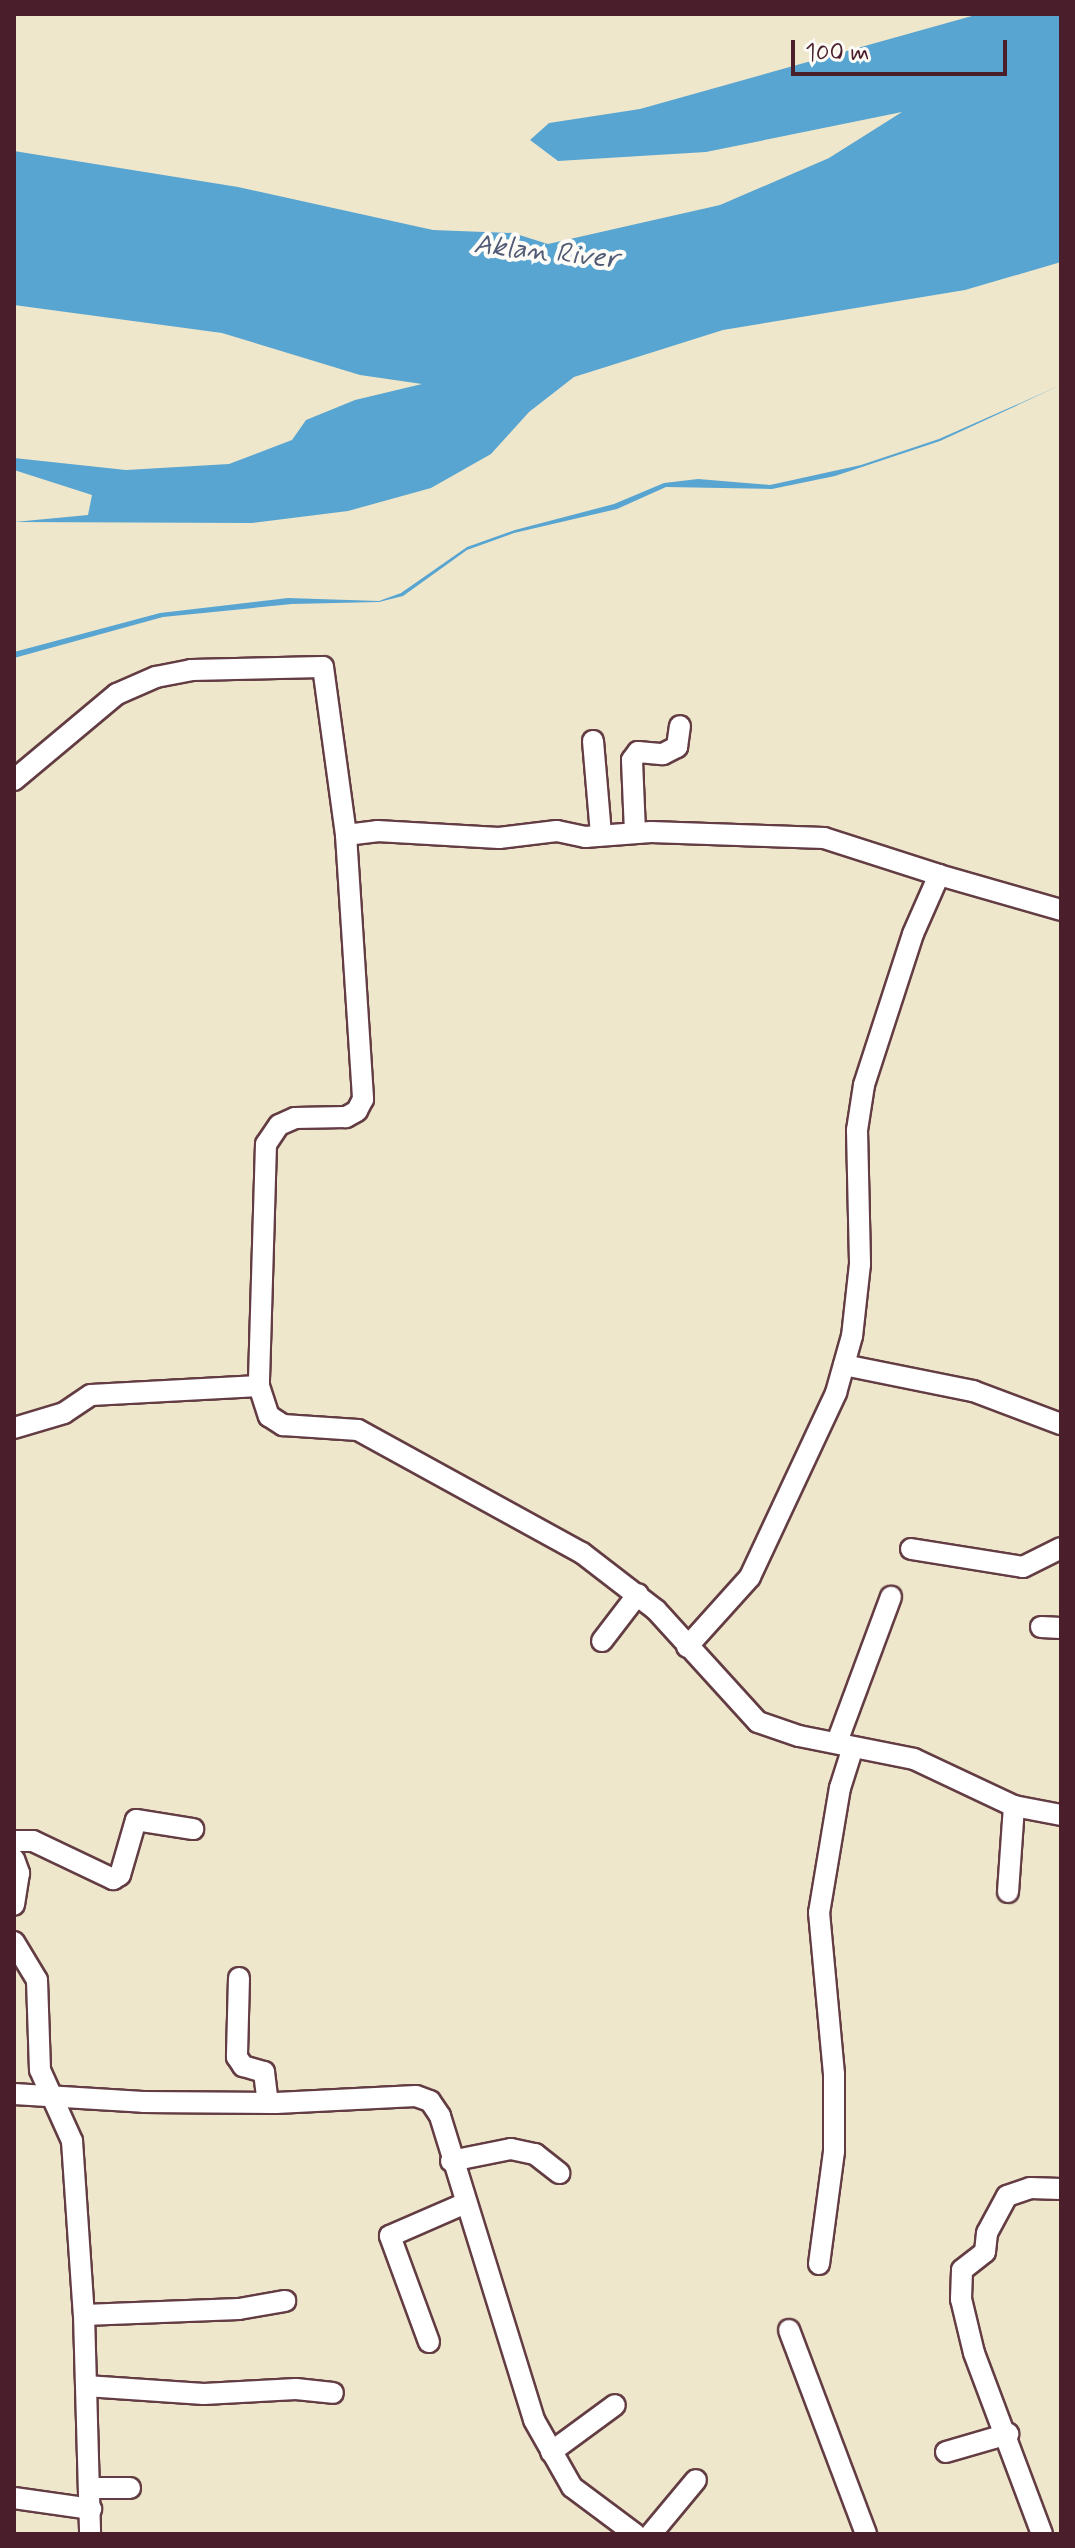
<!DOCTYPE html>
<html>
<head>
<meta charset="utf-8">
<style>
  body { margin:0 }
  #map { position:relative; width:1075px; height:2548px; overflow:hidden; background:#efe7cc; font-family:Mynerve,sans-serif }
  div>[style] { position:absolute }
  .water>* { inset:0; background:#59a5d1 }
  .roads { filter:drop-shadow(2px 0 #633d43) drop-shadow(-2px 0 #633d43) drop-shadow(0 2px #633d43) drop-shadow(0 -2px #633d43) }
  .minor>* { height:20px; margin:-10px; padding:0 10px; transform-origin:10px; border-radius:10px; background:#fff }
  span { translate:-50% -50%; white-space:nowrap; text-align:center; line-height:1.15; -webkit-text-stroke:8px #fdfcf7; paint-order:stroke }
  .water-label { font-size:28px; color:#515b76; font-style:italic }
  .frame { position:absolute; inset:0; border:16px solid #4a1f2b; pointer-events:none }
  .scale { position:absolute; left:791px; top:40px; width:216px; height:36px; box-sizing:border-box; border:4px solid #4a1f2b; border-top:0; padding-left:10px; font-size:24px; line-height:28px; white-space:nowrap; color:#4a1f2b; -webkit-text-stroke:6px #fdfcf7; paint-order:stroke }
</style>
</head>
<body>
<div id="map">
  <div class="water">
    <div style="clip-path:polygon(979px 14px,1061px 14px,1061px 262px,965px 290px,723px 330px,574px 377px,529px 412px,491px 454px,431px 488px,348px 511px,252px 523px,14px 522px,88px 515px,92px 495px,14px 470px,14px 458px,126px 470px,229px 464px,292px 440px,306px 420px,355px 400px,422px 384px,360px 375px,222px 333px,14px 305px,14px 151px,238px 187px,433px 230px,513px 233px,548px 244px,720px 205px,829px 158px,902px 112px,706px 152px,558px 161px,530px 140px,549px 123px,640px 109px)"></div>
    <div style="clip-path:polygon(1061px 385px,940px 441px,835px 476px,772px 489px,666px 487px,617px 509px,514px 533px,467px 550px,403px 596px,379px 602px,292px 604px,163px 617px,14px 658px,14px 652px,160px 613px,288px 598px,379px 601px,401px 593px,467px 547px,515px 530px,614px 504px,664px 483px,698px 479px,770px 485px,861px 465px,939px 439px)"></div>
  </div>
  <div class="roads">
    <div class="minor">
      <div style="left:593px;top:741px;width:93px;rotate:85.1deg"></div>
      <div style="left:14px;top:780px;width:134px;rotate:-39.9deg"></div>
      <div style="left:117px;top:694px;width:43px;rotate:-23.6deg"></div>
      <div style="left:156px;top:677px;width:36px;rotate:-11deg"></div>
      <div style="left:191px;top:670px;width:132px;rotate:-1.3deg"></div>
      <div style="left:323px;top:667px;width:170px;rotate:82.2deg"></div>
      <div style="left:346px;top:835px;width:265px;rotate:86.3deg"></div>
      <div style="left:363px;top:1099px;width:13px;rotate:117deg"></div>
      <div style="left:357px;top:1111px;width:13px;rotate:151deg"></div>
      <div style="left:346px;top:1117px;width:51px;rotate:178.9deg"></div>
      <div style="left:295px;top:1118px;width:17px;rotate:156deg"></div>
      <div style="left:279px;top:1125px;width:23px;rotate:124deg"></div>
      <div style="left:266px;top:1144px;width:242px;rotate:91.7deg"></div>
      <div style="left:259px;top:1386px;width:32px;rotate:72deg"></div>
      <div style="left:269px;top:1416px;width:17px;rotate:33deg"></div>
      <div style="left:283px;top:1425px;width:75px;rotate:3.8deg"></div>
      <div style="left:358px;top:1430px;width:256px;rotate:28.8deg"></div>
      <div style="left:582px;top:1553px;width:93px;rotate:37.6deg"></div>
      <div style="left:656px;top:1610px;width:151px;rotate:47.7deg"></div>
      <div style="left:758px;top:1722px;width:43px;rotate:18.9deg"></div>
      <div style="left:799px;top:1736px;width:117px;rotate:11.3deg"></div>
      <div style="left:914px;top:1759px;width:110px;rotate:25.2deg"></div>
      <div style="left:1014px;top:1806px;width:48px;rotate:10.8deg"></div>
      <div style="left:635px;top:832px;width:72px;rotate:-92.4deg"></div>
      <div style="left:632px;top:760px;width:10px;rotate:-53deg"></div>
      <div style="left:638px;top:752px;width:25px;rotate:5deg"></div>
      <div style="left:663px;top:754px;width:16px;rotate:-27deg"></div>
      <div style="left:677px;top:747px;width:21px;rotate:-82deg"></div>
      <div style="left:346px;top:835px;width:31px;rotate:-7deg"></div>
      <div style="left:377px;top:831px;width:122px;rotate:3.3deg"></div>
      <div style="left:499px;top:838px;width:58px;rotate:-6.9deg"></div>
      <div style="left:557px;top:831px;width:29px;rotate:12deg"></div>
      <div style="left:585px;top:837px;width:66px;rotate:-4.3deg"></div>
      <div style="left:651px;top:832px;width:173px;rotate:2deg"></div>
      <div style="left:824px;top:838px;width:121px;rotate:17.8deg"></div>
      <div style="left:939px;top:875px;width:64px;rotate:113.8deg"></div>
      <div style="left:913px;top:934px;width:159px;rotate:108deg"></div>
      <div style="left:864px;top:1085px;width:46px;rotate:98.8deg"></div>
      <div style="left:857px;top:1130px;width:134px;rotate:88.7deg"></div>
      <div style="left:860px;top:1264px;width:72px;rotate:96.3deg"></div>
      <div style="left:852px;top:1336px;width:59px;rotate:105.7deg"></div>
      <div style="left:836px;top:1393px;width:203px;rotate:115.1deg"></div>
      <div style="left:750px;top:1577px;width:94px;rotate:132deg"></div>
      <div style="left:939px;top:875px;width:127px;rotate:16deg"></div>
      <div style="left:844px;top:1365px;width:132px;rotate:11.4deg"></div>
      <div style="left:973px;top:1391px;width:94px;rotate:20.6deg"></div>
      <div style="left:14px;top:1428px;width:52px;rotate:-16.7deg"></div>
      <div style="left:64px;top:1413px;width:32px;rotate:-34deg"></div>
      <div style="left:91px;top:1395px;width:168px;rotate:-3.1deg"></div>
      <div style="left:911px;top:1549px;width:113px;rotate:9.1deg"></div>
      <div style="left:1023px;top:1567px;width:42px;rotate:-26.6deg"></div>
      <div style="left:1041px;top:1627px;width:20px;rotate:3deg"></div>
      <div style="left:602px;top:1641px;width:59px;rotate:-52.5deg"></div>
      <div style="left:837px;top:1742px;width:155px;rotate:-69.6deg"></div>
      <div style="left:14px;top:1841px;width:19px"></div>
      <div style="left:33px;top:1841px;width:89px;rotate:25.4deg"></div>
      <div style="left:113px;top:1879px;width:8px;rotate:-30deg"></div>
      <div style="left:120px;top:1875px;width:57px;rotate:-73.8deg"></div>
      <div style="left:136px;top:1820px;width:58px;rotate:9deg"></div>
      <div style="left:14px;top:1859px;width:15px;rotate:70deg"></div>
      <div style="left:19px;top:1873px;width:32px;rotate:99deg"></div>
      <div style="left:1008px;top:1892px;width:86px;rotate:-86deg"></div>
      <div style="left:14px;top:1942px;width:44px;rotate:58.8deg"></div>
      <div style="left:37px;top:1980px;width:90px;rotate:88.1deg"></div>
      <div style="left:40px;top:2070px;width:78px;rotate:65.7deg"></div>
      <div style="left:72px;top:2141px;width:174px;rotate:86.1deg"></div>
      <div style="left:84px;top:2315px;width:219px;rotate:88.4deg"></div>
      <div style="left:239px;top:1978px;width:79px;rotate:91.5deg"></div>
      <div style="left:237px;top:2057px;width:11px;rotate:56deg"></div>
      <div style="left:243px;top:2066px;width:22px;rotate:16deg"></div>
      <div style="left:264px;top:2072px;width:31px;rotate:83deg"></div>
      <div style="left:14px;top:2094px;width:129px;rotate:3.5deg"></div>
      <div style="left:143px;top:2102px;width:133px;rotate:0.4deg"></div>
      <div style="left:276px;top:2103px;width:140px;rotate:-2.9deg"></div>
      <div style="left:416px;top:2096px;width:15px;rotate:20deg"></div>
      <div style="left:430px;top:2101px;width:18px;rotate:56deg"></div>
      <div style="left:440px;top:2116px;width:318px;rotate:72.8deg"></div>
      <div style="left:534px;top:2420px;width:77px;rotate:60.4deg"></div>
      <div style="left:572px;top:2487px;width:79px;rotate:36.7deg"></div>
      <div style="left:451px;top:2161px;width:61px;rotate:-11.3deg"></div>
      <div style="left:511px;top:2149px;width:25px;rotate:12deg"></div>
      <div style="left:535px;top:2154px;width:31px;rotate:38deg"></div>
      <div style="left:819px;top:2264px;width:114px;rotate:-82.4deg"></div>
      <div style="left:834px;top:2151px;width:77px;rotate:-90deg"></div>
      <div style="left:834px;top:2074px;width:162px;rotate:-95.3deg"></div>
      <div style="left:819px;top:1913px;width:127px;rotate:-80.5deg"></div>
      <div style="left:840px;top:1788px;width:43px;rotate:-72.4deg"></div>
      <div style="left:84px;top:2315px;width:155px;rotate:-2.2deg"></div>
      <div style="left:239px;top:2309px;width:47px;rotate:-9.9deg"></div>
      <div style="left:789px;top:2330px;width:218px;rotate:69.3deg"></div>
      <div style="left:429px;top:2342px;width:113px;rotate:-110.2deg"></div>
      <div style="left:390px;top:2236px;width:83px;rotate:-23.5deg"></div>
      <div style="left:86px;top:2386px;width:118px;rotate:3.9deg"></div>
      <div style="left:204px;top:2394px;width:92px;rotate:-3.1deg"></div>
      <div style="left:296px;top:2389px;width:37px;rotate:6deg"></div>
      <div style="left:551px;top:2452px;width:79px;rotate:-36.3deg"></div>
      <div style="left:946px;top:2452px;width:65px;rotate:-16.2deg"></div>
      <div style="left:91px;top:2488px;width:39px"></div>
      <div style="left:14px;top:2498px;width:78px;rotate:8.1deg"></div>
      <div style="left:651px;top:2534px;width:70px;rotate:-50.2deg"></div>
      <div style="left:1042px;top:2534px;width:193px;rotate:-110.6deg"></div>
      <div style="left:974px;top:2353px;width:56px;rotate:-103.5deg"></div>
      <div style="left:961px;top:2299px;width:29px;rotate:-88deg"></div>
      <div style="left:962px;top:2270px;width:29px;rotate:-38deg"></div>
      <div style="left:985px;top:2252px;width:19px;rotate:-84deg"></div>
      <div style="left:987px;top:2233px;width:42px;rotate:-61.6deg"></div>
      <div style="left:1007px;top:2196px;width:24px;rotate:-19deg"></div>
      <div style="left:1030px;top:2188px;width:31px;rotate:2deg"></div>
    </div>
  </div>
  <div class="water-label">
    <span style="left:546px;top:253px;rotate:6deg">Aklan River</span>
  </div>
  <div class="frame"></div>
  <div class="scale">100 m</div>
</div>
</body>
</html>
